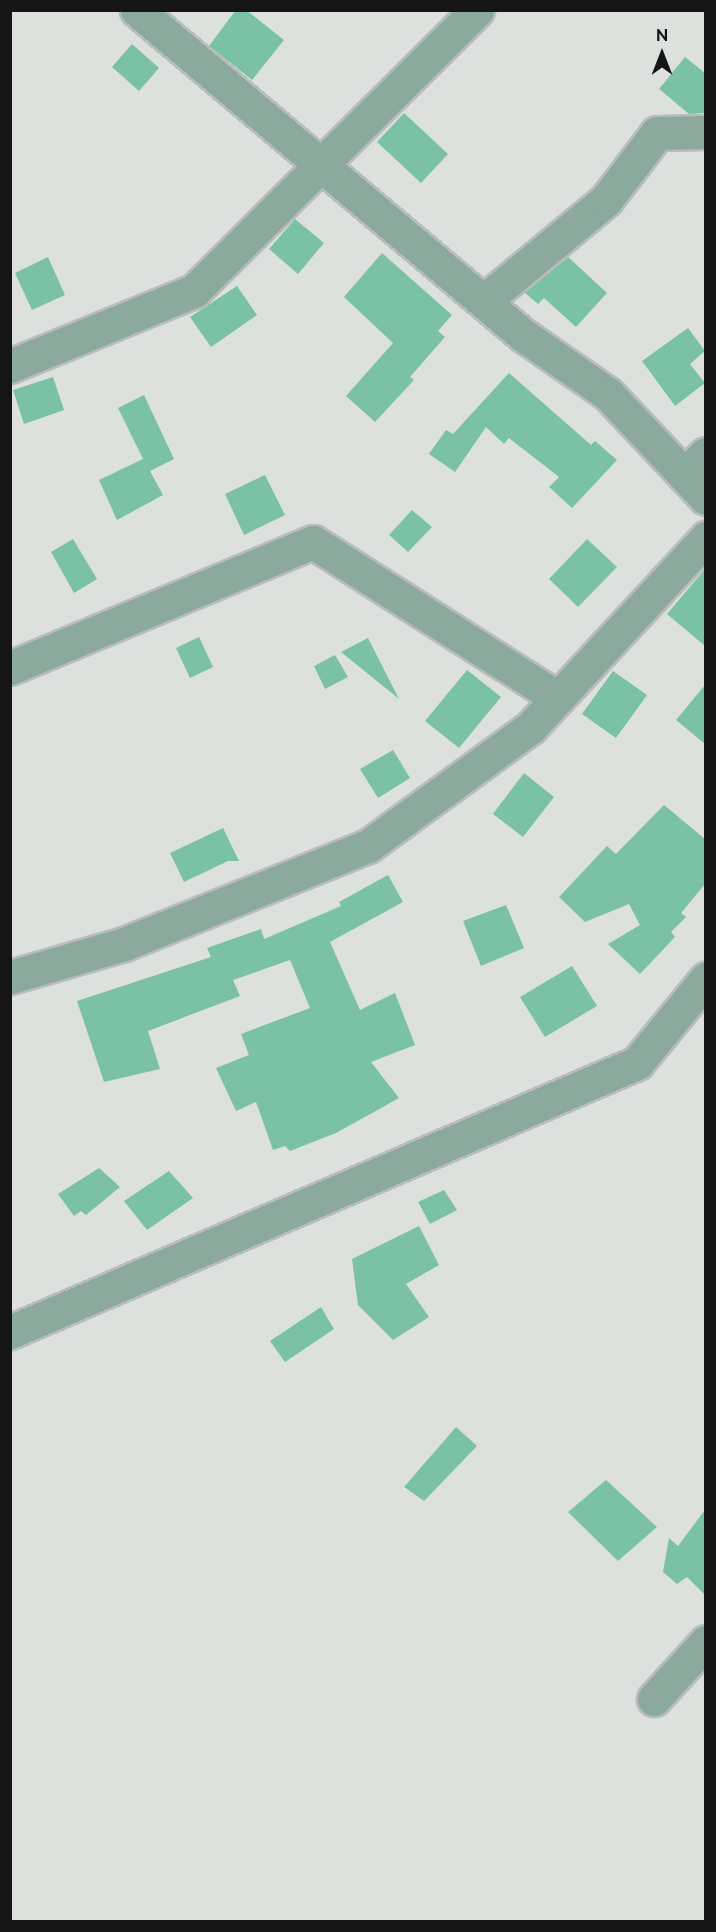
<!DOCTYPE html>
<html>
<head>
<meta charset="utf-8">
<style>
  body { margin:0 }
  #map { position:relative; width:716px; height:1932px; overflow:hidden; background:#dce1de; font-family:Raleway,sans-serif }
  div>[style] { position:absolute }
  .building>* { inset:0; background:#7bc1a5 }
  .roads { filter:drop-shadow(2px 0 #b8bcba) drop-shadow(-2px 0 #b8bcba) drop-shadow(0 2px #b8bcba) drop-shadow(0 -2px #b8bcba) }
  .minor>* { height:33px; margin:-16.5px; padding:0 16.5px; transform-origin:16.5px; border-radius:16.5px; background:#8ca99d }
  span { translate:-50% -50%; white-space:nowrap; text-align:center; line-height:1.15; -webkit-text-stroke:6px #dce1de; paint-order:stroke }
  .frame { position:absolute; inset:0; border:12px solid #141514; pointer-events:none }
  .north { position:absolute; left:632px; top:24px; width:60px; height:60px; -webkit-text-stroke:4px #dce1de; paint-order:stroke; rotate:0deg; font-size:16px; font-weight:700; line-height:24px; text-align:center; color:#141514 }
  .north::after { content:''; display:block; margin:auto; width:21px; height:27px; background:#141514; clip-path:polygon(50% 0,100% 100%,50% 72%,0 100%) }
</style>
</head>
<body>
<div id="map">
  <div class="building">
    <div style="clip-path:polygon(236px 10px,246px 10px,284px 40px,252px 80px,209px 46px)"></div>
    <div style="clip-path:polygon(132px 44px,159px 68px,139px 91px,112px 67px)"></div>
    <div style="clip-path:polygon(685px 57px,705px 73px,705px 113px,689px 114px,659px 89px)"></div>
    <div style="clip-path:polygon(404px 113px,448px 154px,421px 183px,377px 142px)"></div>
    <div style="clip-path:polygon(295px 219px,324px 243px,298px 274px,269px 249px)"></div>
    <div style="clip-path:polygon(382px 253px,452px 315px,438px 331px,445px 337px,410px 377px,414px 380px,375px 422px,346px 396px,393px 343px,344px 297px)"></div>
    <div style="clip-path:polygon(567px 256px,607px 293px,576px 327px,544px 298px,538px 304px,524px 292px)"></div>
    <div style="clip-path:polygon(48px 257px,65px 295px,32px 310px,15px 273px)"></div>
    <div style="clip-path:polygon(237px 286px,257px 315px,211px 347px,190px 317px)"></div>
    <div style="clip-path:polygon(688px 328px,705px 351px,690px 364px,705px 383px,675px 406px,642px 361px)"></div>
    <div style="clip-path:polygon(509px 373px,591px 445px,595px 441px,617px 460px,572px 508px,549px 487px,559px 477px,509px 438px,504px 444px,486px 427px,455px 472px,429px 454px,446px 430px,453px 434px)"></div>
    <div style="clip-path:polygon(53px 377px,64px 410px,24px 424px,13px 390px)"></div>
    <div style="clip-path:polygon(144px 395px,174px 459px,150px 471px,163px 495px,117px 520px,99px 480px,143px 459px,118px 408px)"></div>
    <div style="clip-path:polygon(265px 475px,285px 515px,244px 535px,225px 494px)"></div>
    <div style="clip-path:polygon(412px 510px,432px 527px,408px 552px,389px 535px)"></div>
    <div style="clip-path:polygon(73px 539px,97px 579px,74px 593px,51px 552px)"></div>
    <div style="clip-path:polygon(587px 539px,617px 567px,578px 607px,549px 579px)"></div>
    <div style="clip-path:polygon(705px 569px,705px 646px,667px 614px)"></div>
    <div style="clip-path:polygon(199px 637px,213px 667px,190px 678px,176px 648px)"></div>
    <div style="clip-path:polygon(368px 638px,399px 699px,341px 652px)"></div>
    <div style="clip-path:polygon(335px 655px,348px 677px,325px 689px,314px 666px)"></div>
    <div style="clip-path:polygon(467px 670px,501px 697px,459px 748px,425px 721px)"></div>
    <div style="clip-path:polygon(613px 671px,647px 695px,616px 738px,582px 714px)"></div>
    <div style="clip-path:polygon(705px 685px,705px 744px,676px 720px)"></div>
    <div style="clip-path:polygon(393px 750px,410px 778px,378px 798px,360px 769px)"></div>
    <div style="clip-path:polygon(524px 773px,554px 797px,523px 837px,493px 814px)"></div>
    <div style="clip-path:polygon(664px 805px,705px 839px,705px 884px,681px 913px,686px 917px,671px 932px,675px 937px,640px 974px,608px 944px,640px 925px,629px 904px,585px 922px,559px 897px,607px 846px,616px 854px)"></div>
    <div style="clip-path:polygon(223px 828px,239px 861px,228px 861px,184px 882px,170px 853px)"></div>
    <div style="clip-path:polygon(388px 875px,403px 902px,330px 942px,360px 1010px,395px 993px,415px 1045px,371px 1062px,399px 1098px,336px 1133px,290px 1151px,285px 1146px,273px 1150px,256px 1102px,236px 1111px,216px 1068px,249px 1055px,241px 1034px,310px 1008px,290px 960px,233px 980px,240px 996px,148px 1031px,160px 1069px,104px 1082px,77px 1001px,211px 957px,207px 948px,261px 929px,264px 939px,341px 906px,339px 902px)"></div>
    <div style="clip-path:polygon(506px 905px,524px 948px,481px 966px,463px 921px)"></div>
    <div style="clip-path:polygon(572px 966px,597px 1006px,545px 1037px,520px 997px)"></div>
    <div style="clip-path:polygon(99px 1168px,120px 1187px,86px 1215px,81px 1211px,74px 1216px,58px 1194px)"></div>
    <div style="clip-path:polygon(169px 1171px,193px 1198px,147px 1230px,124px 1201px)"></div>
    <div style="clip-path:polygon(444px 1190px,457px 1210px,430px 1224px,418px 1202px)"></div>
    <div style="clip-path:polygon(419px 1226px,439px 1265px,406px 1284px,429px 1317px,393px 1340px,358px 1305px,352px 1259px)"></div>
    <div style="clip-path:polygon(321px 1307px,334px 1329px,285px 1362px,270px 1341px)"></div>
    <div style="clip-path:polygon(456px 1427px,477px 1446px,424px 1501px,404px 1487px)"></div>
    <div style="clip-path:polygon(606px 1480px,657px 1527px,618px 1561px,568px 1512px)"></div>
    <div style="clip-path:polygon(705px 1510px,705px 1595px,687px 1577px,677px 1584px,663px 1572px,669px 1538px,678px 1546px)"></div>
  </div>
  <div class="roads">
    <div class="minor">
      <div style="left:137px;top:10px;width:505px;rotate:40.1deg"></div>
      <div style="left:523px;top:335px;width:103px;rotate:34.8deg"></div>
      <div style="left:608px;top:394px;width:143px;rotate:46.7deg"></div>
      <div style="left:484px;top:301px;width:158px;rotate:-39.6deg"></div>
      <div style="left:606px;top:200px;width:84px;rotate:-52.7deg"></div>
      <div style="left:657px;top:133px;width:49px;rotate:-1.2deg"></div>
      <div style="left:10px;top:366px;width:199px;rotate:-22.2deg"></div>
      <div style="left:194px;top:291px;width:399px;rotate:-44.8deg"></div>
      <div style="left:684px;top:475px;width:30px;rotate:-44deg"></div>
      <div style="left:10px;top:668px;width:328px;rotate:-22.6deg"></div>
      <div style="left:313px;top:542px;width:290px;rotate:32.5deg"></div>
      <div style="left:10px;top:977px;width:119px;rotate:-16.1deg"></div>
      <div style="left:124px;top:944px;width:263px;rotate:-21.9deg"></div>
      <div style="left:368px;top:846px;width:202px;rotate:-36.1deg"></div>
      <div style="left:531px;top:727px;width:258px;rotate:-47.2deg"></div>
      <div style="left:10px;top:1332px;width:682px;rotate:-23.22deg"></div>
      <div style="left:637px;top:1063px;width:109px;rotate:-50.6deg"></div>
      <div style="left:654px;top:1699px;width:77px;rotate:-47.6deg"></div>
    </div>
  </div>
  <div class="frame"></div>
  <div class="north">N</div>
</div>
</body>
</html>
